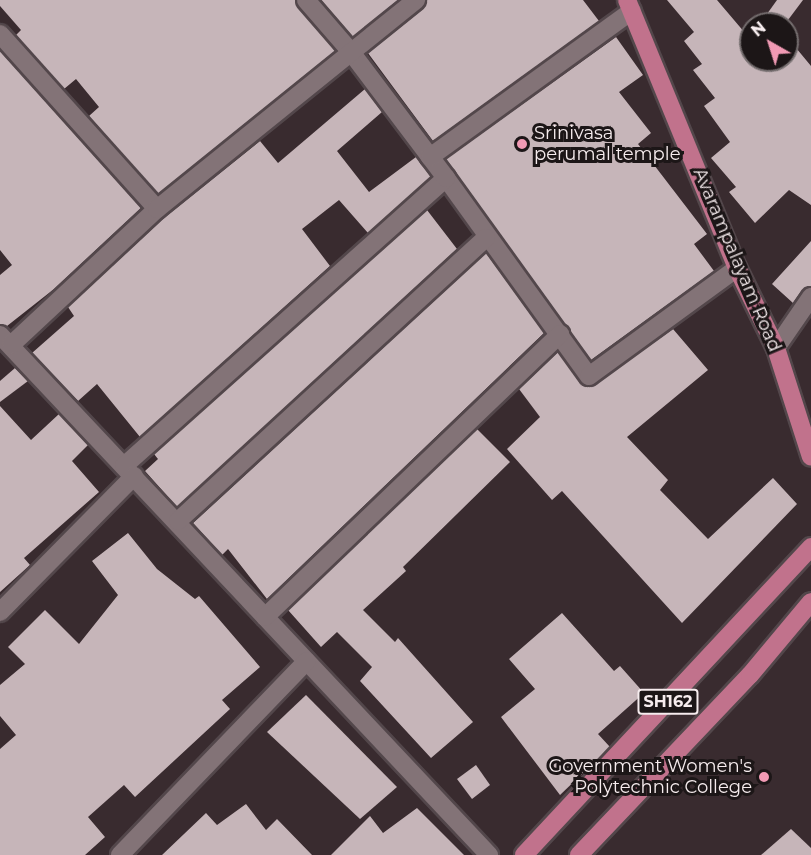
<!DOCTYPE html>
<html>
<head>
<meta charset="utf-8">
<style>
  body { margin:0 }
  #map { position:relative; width:811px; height:855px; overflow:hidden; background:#392b2f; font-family:Montserrat,sans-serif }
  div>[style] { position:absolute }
  .building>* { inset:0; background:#c6b5b9 }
  .roads { filter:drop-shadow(2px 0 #53474b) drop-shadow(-2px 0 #53474b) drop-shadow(0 2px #53474b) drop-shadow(0 -2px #53474b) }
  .minor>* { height:18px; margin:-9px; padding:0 9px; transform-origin:9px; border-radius:9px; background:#837377 }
  .major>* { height:18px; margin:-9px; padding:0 9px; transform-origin:9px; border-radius:9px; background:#c1728c }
  .dots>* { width:16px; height:16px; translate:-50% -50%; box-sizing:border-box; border:3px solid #1c1617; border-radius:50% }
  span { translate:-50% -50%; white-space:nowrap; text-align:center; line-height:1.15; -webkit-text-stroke:6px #1c1617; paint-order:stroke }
  .shield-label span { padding:2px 4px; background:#1c1617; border:2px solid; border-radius:4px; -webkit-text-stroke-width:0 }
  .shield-label { font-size:16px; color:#f6ecee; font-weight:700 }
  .poi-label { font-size:18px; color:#f6ecee }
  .left { translate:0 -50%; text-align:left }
  .right { translate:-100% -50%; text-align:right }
  .street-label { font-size:18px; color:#f6ecee }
  .north { position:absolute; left:739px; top:12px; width:60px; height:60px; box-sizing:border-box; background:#1c1617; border:2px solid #736c6d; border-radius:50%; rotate:321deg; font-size:16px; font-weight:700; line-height:24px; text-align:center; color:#f6ecee }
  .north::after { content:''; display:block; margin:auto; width:21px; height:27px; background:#f19ab4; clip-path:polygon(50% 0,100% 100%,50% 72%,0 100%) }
</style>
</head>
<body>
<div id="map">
  <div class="building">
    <div style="clip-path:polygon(0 0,295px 0,335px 51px,158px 194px,89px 116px,99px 107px,76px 79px,64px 89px,16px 35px,21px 30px,0 6px)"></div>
    <div style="clip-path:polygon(321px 0,398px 0,353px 37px)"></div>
    <div style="clip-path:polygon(427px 0,583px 0,599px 21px,433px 141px,368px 53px,423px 9px)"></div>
    <div style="clip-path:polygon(667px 0,717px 0,751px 40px,751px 60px,787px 60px,787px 37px,811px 66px,811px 205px,789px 190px,755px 223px,729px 192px,736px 187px,711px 158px,730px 142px,704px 106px,715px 98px,693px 70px,702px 64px,684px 41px,694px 32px)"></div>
    <div style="clip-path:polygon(777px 0,803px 0,785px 24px,767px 14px)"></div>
    <div style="clip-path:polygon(616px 37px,643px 75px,619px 92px,651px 133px,638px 144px,707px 234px,694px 244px,714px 271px,591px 360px,446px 159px)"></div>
    <div style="clip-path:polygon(0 51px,141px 208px,54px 289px,7px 326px,0 324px,0 275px,12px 265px,0 250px)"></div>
    <div style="clip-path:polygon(365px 89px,382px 112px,337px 151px,369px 192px,416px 157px,431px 177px,368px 233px,339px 200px,302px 229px,330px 266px,140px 437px,97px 384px,78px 401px,32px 353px,74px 316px,68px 307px,164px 218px,260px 141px,278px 163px)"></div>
    <div style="clip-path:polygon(427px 210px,457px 249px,177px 507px,145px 471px,158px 459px,154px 454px)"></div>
    <div style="clip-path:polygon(811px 241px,811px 286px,802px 290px,793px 303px,772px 284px)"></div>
    <div style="clip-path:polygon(486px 253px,544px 333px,267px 599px,228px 549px,222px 555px,193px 523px)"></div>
    <div style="clip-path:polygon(673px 329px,708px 370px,627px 437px,668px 480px,660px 490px,708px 539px,773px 478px,797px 504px,682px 623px,562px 491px,552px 500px,507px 449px,540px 417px,519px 389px,558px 352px,580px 383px,591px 387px)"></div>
    <div style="clip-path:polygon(15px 368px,28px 381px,0 402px,0 381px)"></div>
    <div style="clip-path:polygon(0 406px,31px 440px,59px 414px,88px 445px,72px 461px,99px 492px,24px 558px,30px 565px,0 592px)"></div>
    <div style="clip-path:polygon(477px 429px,510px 462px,403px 567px,406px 571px,363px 610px,395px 642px,398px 638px,473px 722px,431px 758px,360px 681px,372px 667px,337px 632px,321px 647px,288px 610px)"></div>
    <div style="clip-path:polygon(128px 533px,157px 569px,195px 599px,199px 596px,260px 667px,222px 700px,230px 709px,135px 797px,124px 785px,88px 817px,105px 837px,85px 855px,0 855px,0 749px,16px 735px,0 716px,0 685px,25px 664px,8px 647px,45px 610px,79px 644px,118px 595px,92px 561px)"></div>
    <div style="clip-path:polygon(562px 613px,614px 671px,620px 666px,644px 693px,598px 734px,610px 747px,560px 795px,501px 717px,535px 689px,509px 659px)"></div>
    <div style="clip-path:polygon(306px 695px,397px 787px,360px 819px,267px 732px)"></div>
    <div style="clip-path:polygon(476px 765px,490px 785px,472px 799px,457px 779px)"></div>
    <div style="clip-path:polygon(246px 804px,266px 830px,277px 819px,312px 855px,162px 855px,206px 813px,217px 825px)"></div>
    <div style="clip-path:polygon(417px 808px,464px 855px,331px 855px,370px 816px,383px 833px)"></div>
    <div style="clip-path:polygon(791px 829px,811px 848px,811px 855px,761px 855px)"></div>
  </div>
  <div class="roads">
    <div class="minor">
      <div style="left:306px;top:0;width:69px;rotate:49.1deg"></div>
      <div style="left:351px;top:52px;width:131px;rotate:53deg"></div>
      <div style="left:0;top:34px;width:235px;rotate:48.1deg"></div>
      <div style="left:446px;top:178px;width:244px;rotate:54.2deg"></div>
      <div style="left:589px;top:376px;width:183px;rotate:-36.1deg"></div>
      <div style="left:0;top:335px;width:714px;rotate:46.76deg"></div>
      <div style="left:11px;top:345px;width:200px;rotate:-43deg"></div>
      <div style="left:157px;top:209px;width:333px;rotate:-38.9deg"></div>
      <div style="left:776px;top:348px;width:62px;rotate:-55.5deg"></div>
      <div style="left:124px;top:466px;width:432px;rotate:-41.8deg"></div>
      <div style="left:446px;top:178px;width:26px;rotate:-127deg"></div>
      <div style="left:430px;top:157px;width:249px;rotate:-35.9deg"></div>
      <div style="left:178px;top:521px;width:418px;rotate:-42.6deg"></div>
      <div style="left:0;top:612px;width:191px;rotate:-45.4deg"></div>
      <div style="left:265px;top:617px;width:409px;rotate:-43.8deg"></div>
      <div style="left:120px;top:855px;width:269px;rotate:-46.1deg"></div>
    </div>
    <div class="major">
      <div style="left:627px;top:0;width:290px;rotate:67.7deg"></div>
      <div style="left:737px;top:268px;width:89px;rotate:64deg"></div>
      <div style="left:776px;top:348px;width:114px;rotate:72.2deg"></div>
      <div style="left:524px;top:855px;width:421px;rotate:-47deg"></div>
      <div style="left:579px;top:855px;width:248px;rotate:-46.5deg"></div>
      <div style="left:750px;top:675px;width:95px;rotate:-50.1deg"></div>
    </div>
  </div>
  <div class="dots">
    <div style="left:522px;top:144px;background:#f19ab4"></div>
    <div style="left:764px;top:777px;background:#f19ab4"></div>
  </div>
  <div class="shield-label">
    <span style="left:668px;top:702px">SH162</span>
  </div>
  <div class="poi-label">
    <span class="left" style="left:534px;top:144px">Srinivasa<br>perumal temple</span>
    <span class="right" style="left:752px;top:777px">Government Women's<br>Polytechnic College</span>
  </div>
  <div class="street-label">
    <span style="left:737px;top:260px;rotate:67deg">Avarampalayam Road</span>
  </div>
  <div class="north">N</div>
</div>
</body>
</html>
